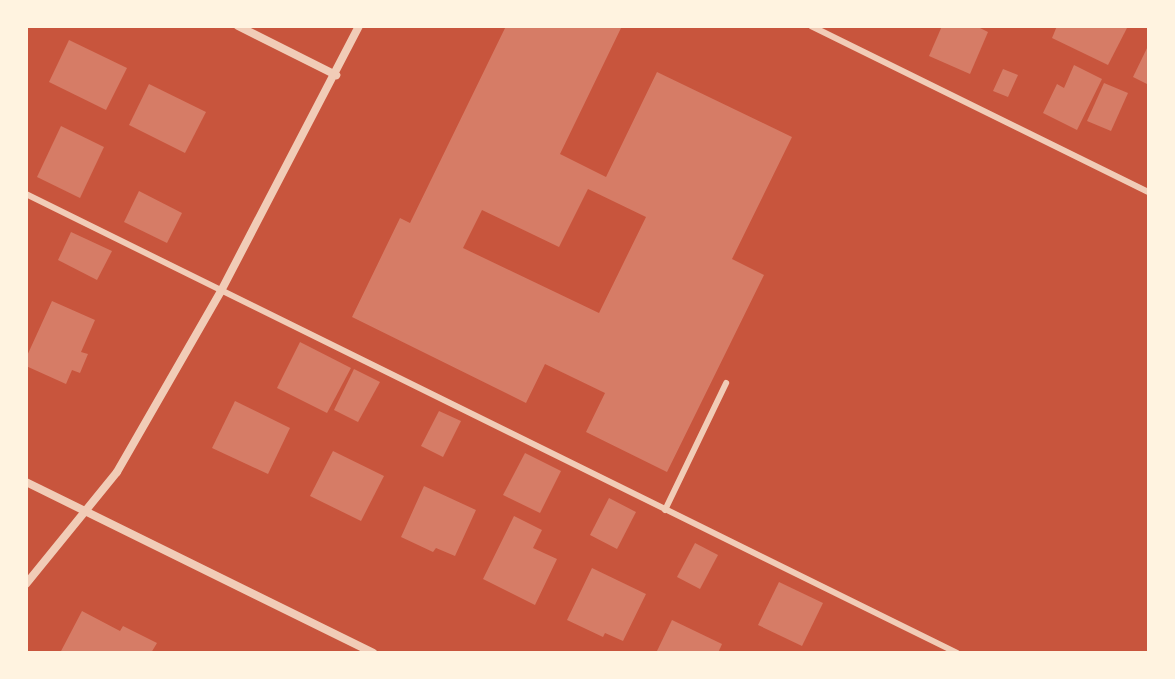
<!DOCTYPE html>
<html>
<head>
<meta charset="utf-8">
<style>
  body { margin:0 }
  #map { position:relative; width:1175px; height:679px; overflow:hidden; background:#c8553d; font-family:Lato,sans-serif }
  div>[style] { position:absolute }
  .building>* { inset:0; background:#d67c66 }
  .service>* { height:6px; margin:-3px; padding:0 3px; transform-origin:3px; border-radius:3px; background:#f1ccb7 }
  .minor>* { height:8px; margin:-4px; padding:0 4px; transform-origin:4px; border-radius:4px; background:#f1ccb7 }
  span { translate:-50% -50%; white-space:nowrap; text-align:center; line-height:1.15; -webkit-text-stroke:8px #fff3e0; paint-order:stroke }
  .frame { position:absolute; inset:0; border:28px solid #fff3e0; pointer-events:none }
</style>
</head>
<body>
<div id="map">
  <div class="building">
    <div style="clip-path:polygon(evenodd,506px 26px,622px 26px,560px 154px,606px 177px,657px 72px,792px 137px,732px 259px,764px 275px,667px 472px,586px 432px,605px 393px,545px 364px,526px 403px,352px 317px,400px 218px,410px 223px,506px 26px,588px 189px,646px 217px,599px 313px,463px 248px,482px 210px,559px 247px,588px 189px)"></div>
    <div style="clip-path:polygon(942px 26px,976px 26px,988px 32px,970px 74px,929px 56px)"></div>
    <div style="clip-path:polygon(1057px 26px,1128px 26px,1108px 65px,1052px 38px)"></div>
    <div style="clip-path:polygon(69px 40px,127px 68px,106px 110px,49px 82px)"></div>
    <div style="clip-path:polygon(1149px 44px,1149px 85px,1133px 77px)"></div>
    <div style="clip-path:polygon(1074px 65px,1102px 79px,1077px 130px,1043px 113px,1057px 84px,1064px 88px)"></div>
    <div style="clip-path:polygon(1003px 69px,1018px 75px,1008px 97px,993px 91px)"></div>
    <div style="clip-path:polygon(1104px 83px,1128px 93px,1111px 131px,1087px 121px)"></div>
    <div style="clip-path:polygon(149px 84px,206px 112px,185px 153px,129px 125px)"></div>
    <div style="clip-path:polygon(61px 126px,104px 147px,80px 198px,37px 177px)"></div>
    <div style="clip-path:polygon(139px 191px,182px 213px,167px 243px,124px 222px)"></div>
    <div style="clip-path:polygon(71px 232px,112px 251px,97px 280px,58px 260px)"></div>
    <div style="clip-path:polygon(52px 301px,95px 320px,81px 352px,88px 354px,80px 373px,72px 370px,66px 384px,26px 366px,26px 358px)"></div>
    <div style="clip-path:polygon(300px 342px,351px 368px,327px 413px,277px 388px)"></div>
    <div style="clip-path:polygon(354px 369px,380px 382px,358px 422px,334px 410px)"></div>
    <div style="clip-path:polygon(235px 401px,290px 428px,268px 474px,212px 448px)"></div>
    <div style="clip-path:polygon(439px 411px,461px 421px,443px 457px,421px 446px)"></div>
    <div style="clip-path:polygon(333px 451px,384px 476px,361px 521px,310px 496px)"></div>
    <div style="clip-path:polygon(525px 453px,561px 471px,540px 513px,503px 495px)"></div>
    <div style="clip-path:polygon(424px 486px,476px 510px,455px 556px,436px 548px,433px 552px,401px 537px)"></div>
    <div style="clip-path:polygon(609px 498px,636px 512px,617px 549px,590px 535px)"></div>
    <div style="clip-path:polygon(514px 516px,542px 530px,533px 548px,557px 559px,535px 605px,483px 579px)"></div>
    <div style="clip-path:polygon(695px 543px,718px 555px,700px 589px,677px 577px)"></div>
    <div style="clip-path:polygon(592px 568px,646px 594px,623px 641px,605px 633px,603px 637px,567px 620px)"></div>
    <div style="clip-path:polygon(779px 582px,823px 603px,802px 646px,758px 625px)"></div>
    <div style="clip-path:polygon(82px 611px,120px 631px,123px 626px,157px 643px,151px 653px,60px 653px)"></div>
    <div style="clip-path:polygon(672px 620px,722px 644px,718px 653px,656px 653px)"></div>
  </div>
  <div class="service">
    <div style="left:811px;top:26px;width:377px;rotate:26.2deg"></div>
    <div style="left:26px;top:194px;width:1038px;rotate:26.24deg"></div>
    <div style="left:665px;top:510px;width:141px;rotate:-64.3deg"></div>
  </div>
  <div class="minor">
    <div style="left:238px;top:26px;width:110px;rotate:26.6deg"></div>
    <div style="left:26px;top:482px;width:387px;rotate:26.2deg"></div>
    <div style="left:26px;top:584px;width:144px;rotate:-50.9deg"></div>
    <div style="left:117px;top:472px;width:209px;rotate:-60.1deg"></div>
    <div style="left:221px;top:291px;width:299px;rotate:-62.5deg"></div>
  </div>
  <div class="frame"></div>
</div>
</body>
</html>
